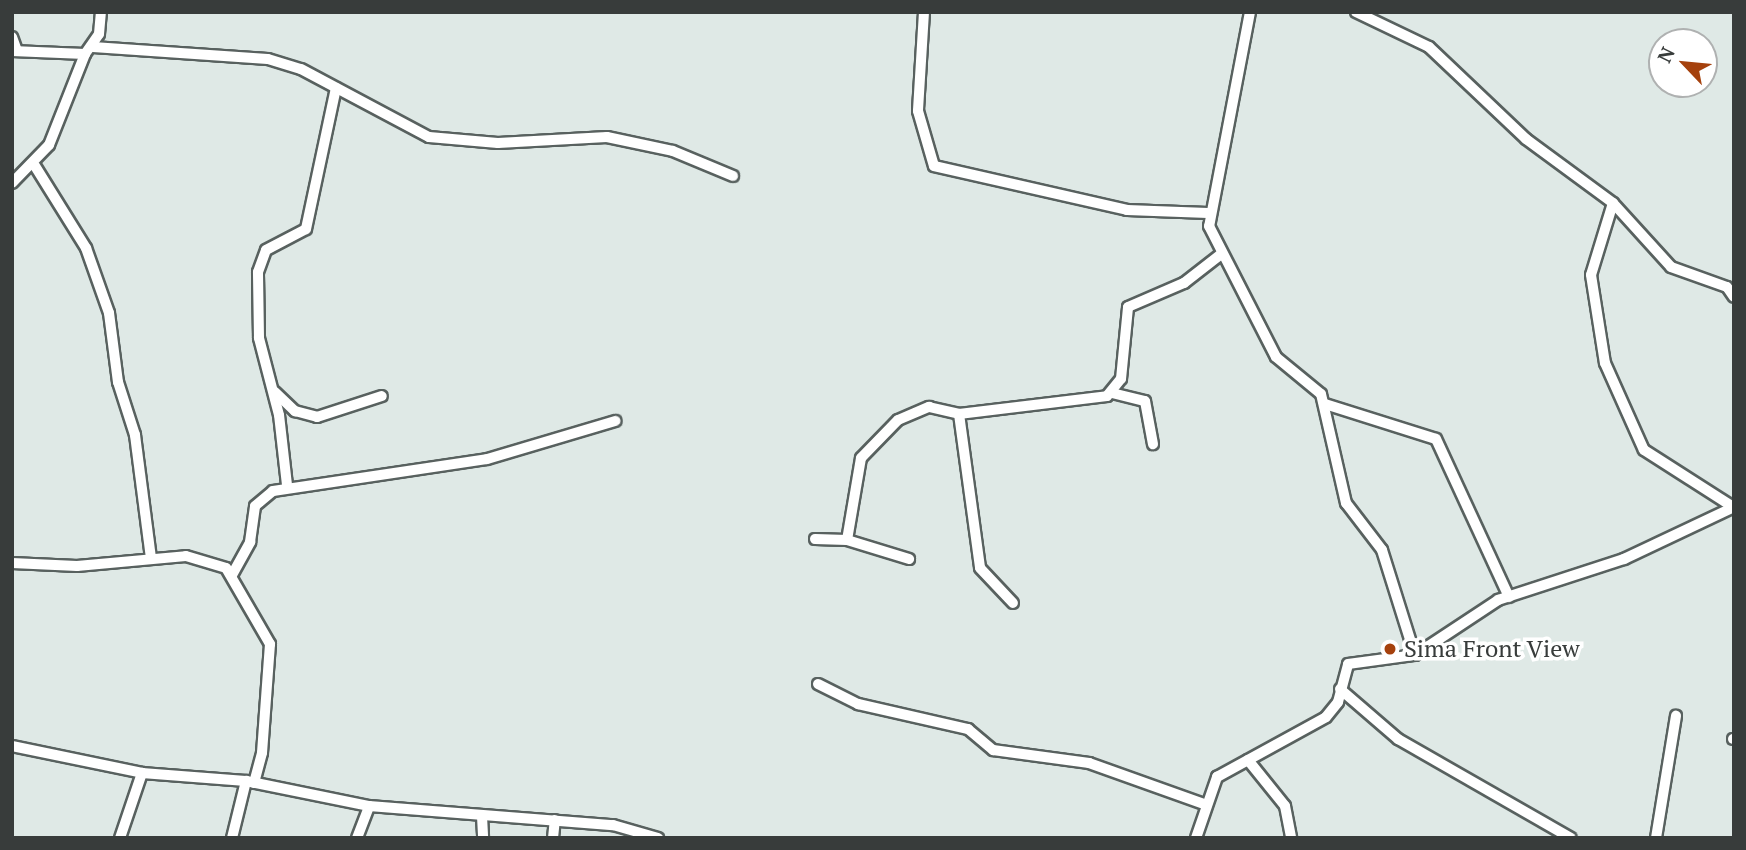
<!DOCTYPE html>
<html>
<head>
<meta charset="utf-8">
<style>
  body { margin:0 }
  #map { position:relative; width:1746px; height:850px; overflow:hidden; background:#dfe9e6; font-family:"PT Serif",serif }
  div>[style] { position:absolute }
  .roads { filter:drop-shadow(2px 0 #58615f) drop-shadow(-2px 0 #58615f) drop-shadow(0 2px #58615f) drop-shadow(0 -2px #58615f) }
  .minor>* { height:10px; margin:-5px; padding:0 5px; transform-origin:5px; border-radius:5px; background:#fff }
  .dots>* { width:19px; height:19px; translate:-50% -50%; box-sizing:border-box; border:4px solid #fff; border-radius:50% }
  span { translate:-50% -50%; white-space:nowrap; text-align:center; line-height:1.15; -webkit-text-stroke:7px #fff; paint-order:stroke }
  .poi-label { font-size:24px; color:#383c3b }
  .left { translate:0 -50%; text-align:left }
  .frame { position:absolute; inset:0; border:14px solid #383c3b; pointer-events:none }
  .north { position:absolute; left:1648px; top:28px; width:70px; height:70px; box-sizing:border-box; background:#fff; border:2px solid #afb1b1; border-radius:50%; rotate:296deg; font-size:19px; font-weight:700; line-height:28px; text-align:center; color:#383c3b }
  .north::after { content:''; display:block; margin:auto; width:24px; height:32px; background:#a5410d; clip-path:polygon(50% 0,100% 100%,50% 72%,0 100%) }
</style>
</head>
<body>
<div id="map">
  <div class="roads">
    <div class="minor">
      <div style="left:924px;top:12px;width:99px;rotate:93.5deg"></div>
      <div style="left:918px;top:111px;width:57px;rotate:73.8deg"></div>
      <div style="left:934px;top:166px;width:198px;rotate:12.8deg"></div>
      <div style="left:1127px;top:210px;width:81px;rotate:2.1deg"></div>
      <div style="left:1250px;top:12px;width:218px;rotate:100.8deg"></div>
      <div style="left:1209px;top:226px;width:147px;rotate:62.9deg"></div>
      <div style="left:1276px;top:357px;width:58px;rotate:39.4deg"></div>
      <div style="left:1321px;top:394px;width:112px;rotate:77.1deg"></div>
      <div style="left:1346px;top:503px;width:59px;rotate:52.5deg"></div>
      <div style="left:1382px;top:550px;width:110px;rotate:72.6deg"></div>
      <div style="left:1356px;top:12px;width:81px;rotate:25.6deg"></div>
      <div style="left:1429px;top:47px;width:134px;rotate:43.5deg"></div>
      <div style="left:1526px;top:139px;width:108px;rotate:36.3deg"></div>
      <div style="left:1613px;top:203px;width:86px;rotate:47.8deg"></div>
      <div style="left:1671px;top:267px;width:59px;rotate:19.7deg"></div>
      <div style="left:1727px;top:287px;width:12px;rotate:55deg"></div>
      <div style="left:12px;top:37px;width:15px;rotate:70deg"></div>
      <div style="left:93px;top:47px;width:175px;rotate:3.9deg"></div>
      <div style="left:268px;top:59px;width:34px;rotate:17deg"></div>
      <div style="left:301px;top:69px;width:145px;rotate:28deg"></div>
      <div style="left:429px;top:137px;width:69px;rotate:5deg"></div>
      <div style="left:498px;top:143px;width:109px;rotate:-3.2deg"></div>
      <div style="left:607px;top:137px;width:67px;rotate:12deg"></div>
      <div style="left:673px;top:151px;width:65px;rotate:22.6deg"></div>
      <div style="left:12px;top:51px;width:73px;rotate:2.4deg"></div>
      <div style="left:85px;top:54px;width:24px;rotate:-55deg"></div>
      <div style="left:99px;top:34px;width:22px;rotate:-85deg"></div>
      <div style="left:35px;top:166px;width:97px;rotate:58.1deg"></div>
      <div style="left:86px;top:248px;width:69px;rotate:70.5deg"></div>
      <div style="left:109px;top:313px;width:70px;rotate:82.6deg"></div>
      <div style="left:118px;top:382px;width:56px;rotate:72.2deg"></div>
      <div style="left:135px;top:435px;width:124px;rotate:82.6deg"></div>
      <div style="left:12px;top:183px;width:53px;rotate:-45.8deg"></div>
      <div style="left:49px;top:145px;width:98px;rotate:-68.4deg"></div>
      <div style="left:1613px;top:203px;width:75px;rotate:107deg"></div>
      <div style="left:1591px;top:275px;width:89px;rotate:81deg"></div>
      <div style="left:1605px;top:363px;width:95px;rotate:65.9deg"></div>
      <div style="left:1644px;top:450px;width:106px;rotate:32.6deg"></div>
      <div style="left:275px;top:392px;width:28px;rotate:44deg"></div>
      <div style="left:295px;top:411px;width:23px;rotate:15deg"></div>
      <div style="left:317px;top:417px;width:68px;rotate:-17.9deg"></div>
      <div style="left:1112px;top:393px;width:34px;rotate:14deg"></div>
      <div style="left:1145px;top:401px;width:44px;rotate:79.5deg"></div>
      <div style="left:1325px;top:404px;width:116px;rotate:17.5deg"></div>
      <div style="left:1436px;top:439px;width:174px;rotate:65.2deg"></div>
      <div style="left:959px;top:414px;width:155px;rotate:82.2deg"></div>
      <div style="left:980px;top:568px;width:48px;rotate:46.7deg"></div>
      <div style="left:287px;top:485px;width:70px;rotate:-96.5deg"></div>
      <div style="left:279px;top:415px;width:80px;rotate:-104.6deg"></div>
      <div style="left:259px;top:338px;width:66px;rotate:-90.9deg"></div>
      <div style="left:258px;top:272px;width:23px;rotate:-70deg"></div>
      <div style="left:266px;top:250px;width:45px;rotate:-27.7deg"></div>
      <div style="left:306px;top:229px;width:144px;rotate:-78deg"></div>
      <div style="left:815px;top:539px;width:32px;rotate:2deg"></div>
      <div style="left:847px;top:540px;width:65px;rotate:17deg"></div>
      <div style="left:847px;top:540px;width:83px;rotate:-80.3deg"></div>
      <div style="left:861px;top:458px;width:53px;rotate:-45.8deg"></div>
      <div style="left:898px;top:420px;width:34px;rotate:-23deg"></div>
      <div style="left:929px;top:407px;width:31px;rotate:13deg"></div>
      <div style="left:959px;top:414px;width:149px;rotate:-6.9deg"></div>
      <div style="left:1107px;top:396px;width:22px;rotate:-51deg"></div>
      <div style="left:1121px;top:379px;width:72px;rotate:-84.4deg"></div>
      <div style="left:1128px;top:307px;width:61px;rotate:-23.2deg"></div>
      <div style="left:1184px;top:283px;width:46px;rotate:-37.9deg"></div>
      <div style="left:12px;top:563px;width:65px;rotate:2.6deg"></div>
      <div style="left:77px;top:566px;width:109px;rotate:-5.2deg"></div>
      <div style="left:186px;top:556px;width:42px;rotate:16.7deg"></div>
      <div style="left:226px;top:568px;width:88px;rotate:59.9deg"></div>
      <div style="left:270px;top:644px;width:109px;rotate:94.2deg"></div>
      <div style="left:262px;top:753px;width:31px;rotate:105deg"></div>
      <div style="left:232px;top:575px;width:38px;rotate:-61deg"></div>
      <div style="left:250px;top:542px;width:36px;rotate:-82deg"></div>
      <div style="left:255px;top:506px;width:23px;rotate:-40deg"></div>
      <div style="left:273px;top:491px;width:216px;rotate:-8.5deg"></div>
      <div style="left:487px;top:459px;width:134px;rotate:-16.5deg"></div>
      <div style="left:818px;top:684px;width:45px;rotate:26.6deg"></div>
      <div style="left:858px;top:704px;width:113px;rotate:12.8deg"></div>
      <div style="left:968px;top:729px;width:33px;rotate:40deg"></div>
      <div style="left:993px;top:750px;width:97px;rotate:7.7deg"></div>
      <div style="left:1089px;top:763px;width:122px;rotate:19.6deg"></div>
      <div style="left:1340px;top:689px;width:77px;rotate:40.8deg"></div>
      <div style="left:1398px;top:739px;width:199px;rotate:29.8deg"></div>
      <div style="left:1733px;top:739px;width:1px"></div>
      <div style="left:12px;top:746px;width:133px;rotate:11.7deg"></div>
      <div style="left:142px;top:773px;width:104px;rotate:4.4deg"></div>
      <div style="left:246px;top:781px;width:126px;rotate:11.5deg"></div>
      <div style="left:369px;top:806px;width:245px;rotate:4.5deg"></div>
      <div style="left:613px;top:825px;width:47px;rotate:16.1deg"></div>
      <div style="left:1248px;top:760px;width:59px;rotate:51.2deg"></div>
      <div style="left:1285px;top:806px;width:33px;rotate:79deg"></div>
      <div style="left:482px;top:816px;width:22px;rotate:87deg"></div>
      <div style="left:120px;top:838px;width:69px;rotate:-71.3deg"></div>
      <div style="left:232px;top:838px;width:59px;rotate:-76.2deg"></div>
      <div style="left:357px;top:838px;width:34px;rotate:-69deg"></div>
      <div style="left:553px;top:838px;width:18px;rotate:-84deg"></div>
      <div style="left:1196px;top:838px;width:65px;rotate:-71deg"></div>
      <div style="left:1217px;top:777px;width:124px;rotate:-28.8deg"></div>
      <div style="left:1326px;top:717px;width:19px;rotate:-51deg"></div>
      <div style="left:1338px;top:702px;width:39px;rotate:-75deg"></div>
      <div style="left:1348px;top:664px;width:68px;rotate:-7.7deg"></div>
      <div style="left:1415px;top:655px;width:100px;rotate:-33.5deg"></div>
      <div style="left:1498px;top:600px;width:133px;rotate:-18deg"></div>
      <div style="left:1624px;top:559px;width:122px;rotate:-25.3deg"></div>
      <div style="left:1656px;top:838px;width:124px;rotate:-80.7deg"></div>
    </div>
  </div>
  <div class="dots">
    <div style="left:1390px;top:649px;background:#a5410d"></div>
  </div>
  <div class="poi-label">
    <span class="left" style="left:1404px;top:649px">Sima Front View</span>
  </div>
  <div class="frame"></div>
  <div class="north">N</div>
</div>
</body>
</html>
